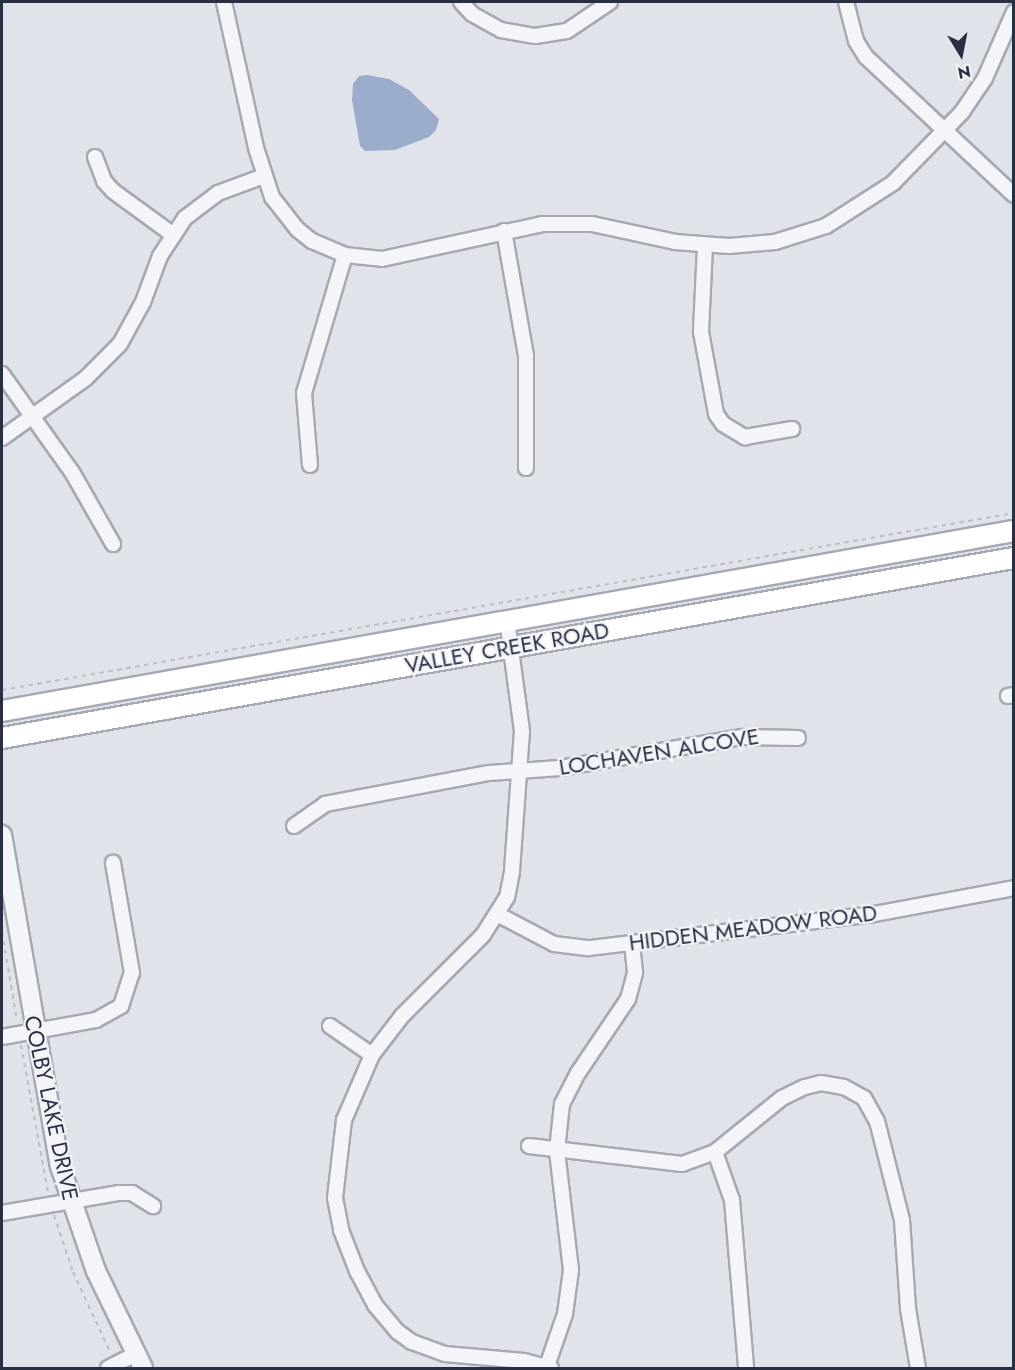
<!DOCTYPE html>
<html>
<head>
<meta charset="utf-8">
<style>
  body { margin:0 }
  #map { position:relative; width:1015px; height:1370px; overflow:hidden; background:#e1e3ea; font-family:Jost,sans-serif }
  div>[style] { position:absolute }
  .water>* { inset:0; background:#9baccb }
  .path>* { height:2px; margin-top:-1px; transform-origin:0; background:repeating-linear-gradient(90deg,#bbbec5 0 4.5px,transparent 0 9px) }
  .roads { filter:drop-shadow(2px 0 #a6a9b4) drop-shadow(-2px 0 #a6a9b4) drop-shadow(0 2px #a6a9b4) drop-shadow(0 -2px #a6a9b4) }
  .minor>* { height:14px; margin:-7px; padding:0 7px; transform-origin:7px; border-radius:7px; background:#f4f5f8 }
  .tertiary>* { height:18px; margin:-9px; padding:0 9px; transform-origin:9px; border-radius:9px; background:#f4f5f8 }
  .secondary>* { height:20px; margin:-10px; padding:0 10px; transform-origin:10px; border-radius:10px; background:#fff }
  span { translate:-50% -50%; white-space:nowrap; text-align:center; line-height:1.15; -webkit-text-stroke:4.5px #f1f3f7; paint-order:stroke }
  .street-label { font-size:22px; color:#292f42 }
  .frame { position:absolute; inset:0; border:3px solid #292f42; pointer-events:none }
  .north { position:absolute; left:931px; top:24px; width:60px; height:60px; -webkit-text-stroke:4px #f1f3f7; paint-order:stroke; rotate:170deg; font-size:16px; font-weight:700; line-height:24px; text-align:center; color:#292f42 }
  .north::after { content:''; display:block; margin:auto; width:21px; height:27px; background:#292f42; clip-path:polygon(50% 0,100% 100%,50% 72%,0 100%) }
</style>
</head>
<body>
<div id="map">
  <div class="water">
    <div style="clip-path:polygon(367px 75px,389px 79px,409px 90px,439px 119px,436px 130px,429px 137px,395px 150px,365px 151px,360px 146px,352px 100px,353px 84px,359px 76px)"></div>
  </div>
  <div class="path">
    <div style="left:2px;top:690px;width:1027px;rotate:-9.92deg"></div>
    <div style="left:2px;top:932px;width:90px;rotate:80.4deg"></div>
    <div style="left:21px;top:1045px;width:149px;rotate:79.6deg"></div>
    <div style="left:54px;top:1215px;width:60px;rotate:71.6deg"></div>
    <div style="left:73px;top:1272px;width:90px;rotate:65.1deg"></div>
  </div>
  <div class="roads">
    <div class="minor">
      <div style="left:224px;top:2px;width:149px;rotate:77.6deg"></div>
      <div style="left:256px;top:148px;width:52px;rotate:71.9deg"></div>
      <div style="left:272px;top:197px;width:41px;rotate:52deg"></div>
      <div style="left:297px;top:229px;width:19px;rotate:39deg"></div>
      <div style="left:312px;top:241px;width:36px;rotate:23deg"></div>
      <div style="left:345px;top:255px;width:37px;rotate:6deg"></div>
      <div style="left:382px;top:259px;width:164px;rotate:-12.3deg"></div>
      <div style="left:542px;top:224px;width:50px"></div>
      <div style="left:592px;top:224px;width:85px;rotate:12.2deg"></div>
      <div style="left:675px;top:242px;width:54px;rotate:4.2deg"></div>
      <div style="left:729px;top:246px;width:46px;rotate:-5deg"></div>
      <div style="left:775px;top:242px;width:53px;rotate:-17.4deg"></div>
      <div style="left:826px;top:226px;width:80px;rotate:-32.7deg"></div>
      <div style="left:893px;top:183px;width:99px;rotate:-45.8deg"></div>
      <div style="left:962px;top:112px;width:41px;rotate:-55.9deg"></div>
      <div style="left:985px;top:78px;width:72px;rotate:-66.3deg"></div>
      <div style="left:461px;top:2px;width:16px;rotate:47deg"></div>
      <div style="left:472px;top:14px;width:33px;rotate:29deg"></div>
      <div style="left:501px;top:30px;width:35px;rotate:10deg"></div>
      <div style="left:535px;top:36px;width:32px;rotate:-9deg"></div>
      <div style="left:567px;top:31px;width:52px;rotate:-34deg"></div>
      <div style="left:846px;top:2px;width:40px;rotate:75.6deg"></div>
      <div style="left:856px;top:41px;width:19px;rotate:58deg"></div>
      <div style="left:866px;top:57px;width:202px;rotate:43deg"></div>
      <div style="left:95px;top:157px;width:26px;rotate:69deg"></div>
      <div style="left:104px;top:181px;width:13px;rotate:48deg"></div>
      <div style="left:113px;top:191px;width:73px;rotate:36.1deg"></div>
      <div style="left:504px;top:231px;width:127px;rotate:80deg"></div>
      <div style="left:526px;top:356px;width:112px;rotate:90deg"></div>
      <div style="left:705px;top:246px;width:86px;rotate:92.7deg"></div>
      <div style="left:701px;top:332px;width:83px;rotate:79.6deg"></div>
      <div style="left:716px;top:414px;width:12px;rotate:55deg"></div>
      <div style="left:723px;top:424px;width:26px;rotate:31deg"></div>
      <div style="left:745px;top:437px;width:48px;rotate:-9.7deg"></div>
      <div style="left:2px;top:374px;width:120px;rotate:54.5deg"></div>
      <div style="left:72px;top:472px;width:83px;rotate:60.3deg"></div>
      <div style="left:2px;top:438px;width:103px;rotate:-35.5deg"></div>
      <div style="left:86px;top:378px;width:48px;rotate:-45deg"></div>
      <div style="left:120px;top:344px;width:48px;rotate:-61.3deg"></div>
      <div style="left:143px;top:302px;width:49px;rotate:-69.7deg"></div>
      <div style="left:160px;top:256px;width:45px;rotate:-56.7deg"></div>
      <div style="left:185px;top:218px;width:41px;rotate:-37.1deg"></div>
      <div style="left:218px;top:193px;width:49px;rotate:-20.3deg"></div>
      <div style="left:310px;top:465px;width:72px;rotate:-94.8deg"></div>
      <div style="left:304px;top:393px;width:144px;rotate:-73.5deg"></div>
      <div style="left:507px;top:620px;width:112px;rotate:82.3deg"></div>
      <div style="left:522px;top:731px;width:141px;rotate:94.1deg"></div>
      <div style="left:512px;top:872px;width:25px;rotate:101deg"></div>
      <div style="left:507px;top:897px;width:45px;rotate:122.3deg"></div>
      <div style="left:483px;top:935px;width:115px;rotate:135deg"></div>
      <div style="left:402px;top:1016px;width:49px;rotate:127.6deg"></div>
      <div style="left:372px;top:1055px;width:71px;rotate:113.3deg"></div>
      <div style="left:344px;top:1120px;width:79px;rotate:96.6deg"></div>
      <div style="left:335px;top:1198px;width:33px;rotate:79deg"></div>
      <div style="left:341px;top:1230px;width:44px;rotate:68.7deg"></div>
      <div style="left:357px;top:1271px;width:38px;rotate:62deg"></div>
      <div style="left:375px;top:1305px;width:35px;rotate:50deg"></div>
      <div style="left:398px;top:1332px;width:17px;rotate:36deg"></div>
      <div style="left:412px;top:1342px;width:35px;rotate:20deg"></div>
      <div style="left:445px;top:1354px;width:79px;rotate:5.1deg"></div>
      <div style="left:524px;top:1361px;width:28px;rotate:15deg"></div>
      <div style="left:1008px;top:696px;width:6px;rotate:-9deg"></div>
      <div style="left:294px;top:826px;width:38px;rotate:-35deg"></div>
      <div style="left:325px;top:804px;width:167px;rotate:-10.7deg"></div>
      <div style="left:489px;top:773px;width:71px;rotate:-4deg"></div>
      <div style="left:560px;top:768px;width:185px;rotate:-9.7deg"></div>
      <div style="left:742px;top:737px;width:56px;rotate:1deg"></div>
      <div style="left:499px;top:915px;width:62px;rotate:27.8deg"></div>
      <div style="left:554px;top:944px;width:35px;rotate:7deg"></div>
      <div style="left:589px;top:948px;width:287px;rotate:-6.8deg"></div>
      <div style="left:874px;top:914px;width:142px;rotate:-10.5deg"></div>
      <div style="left:330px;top:1026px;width:51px;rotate:34.6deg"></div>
      <div style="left:2px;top:1037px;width:96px;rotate:-10.3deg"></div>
      <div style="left:96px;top:1020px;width:29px;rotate:-29deg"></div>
      <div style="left:121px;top:1006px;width:35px;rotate:-72deg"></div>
      <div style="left:132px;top:973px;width:112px;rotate:-99.8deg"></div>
      <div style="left:529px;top:1146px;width:154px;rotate:6.7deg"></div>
      <div style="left:682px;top:1164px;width:35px;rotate:-20deg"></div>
      <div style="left:715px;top:1152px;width:86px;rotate:-38.9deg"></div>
      <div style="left:782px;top:1098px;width:25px;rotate:-26deg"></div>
      <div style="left:805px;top:1087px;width:16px;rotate:-14deg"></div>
      <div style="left:821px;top:1083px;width:23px;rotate:10deg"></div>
      <div style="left:844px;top:1087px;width:23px;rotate:29deg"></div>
      <div style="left:864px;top:1098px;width:26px;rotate:61deg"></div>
      <div style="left:877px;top:1121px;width:102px;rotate:75.8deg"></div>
      <div style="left:902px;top:1220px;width:89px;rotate:86.1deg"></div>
      <div style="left:908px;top:1309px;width:60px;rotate:80.4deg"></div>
      <div style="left:715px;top:1152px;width:51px;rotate:70.5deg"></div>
      <div style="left:732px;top:1200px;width:169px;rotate:85.2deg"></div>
      <div style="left:2px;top:1213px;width:119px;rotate:-9.7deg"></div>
      <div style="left:119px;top:1193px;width:13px"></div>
      <div style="left:132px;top:1193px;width:25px;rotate:32deg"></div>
      <div style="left:547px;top:1366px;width:55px;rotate:-70.9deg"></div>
      <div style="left:565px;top:1314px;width:44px;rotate:-82.2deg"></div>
      <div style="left:571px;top:1270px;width:121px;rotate:-96.7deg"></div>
      <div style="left:557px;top:1150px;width:46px;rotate:-83.8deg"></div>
      <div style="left:562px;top:1104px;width:35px;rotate:-63deg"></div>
      <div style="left:578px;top:1073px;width:89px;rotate:-56deg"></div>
      <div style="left:628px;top:999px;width:28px;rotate:-75deg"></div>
      <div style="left:635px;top:972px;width:29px;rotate:-96deg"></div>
      <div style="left:108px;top:1368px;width:30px;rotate:-27deg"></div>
    </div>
    <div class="tertiary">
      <div style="left:2px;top:835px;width:336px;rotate:80.1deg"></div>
      <div style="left:60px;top:1166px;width:111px;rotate:71.1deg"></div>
      <div style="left:96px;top:1271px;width:108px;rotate:64.1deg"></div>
    </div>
    <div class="secondary">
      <div style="left:2px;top:711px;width:1028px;rotate:-10.09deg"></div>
      <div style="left:2px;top:738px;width:1028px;rotate:-10.09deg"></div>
    </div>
  </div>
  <div class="street-label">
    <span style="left:507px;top:648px;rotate:-10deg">VALLEY CREEK ROAD</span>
    <span style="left:659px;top:752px;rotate:-9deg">LOCHAVEN ALCOVE</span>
    <span style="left:753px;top:928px;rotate:-7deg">HIDDEN MEADOW ROAD</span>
    <span style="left:51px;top:1108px;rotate:78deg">COLBY LAKE DRIVE</span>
  </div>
  <div class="frame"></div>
  <div class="north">N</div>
</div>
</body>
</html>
